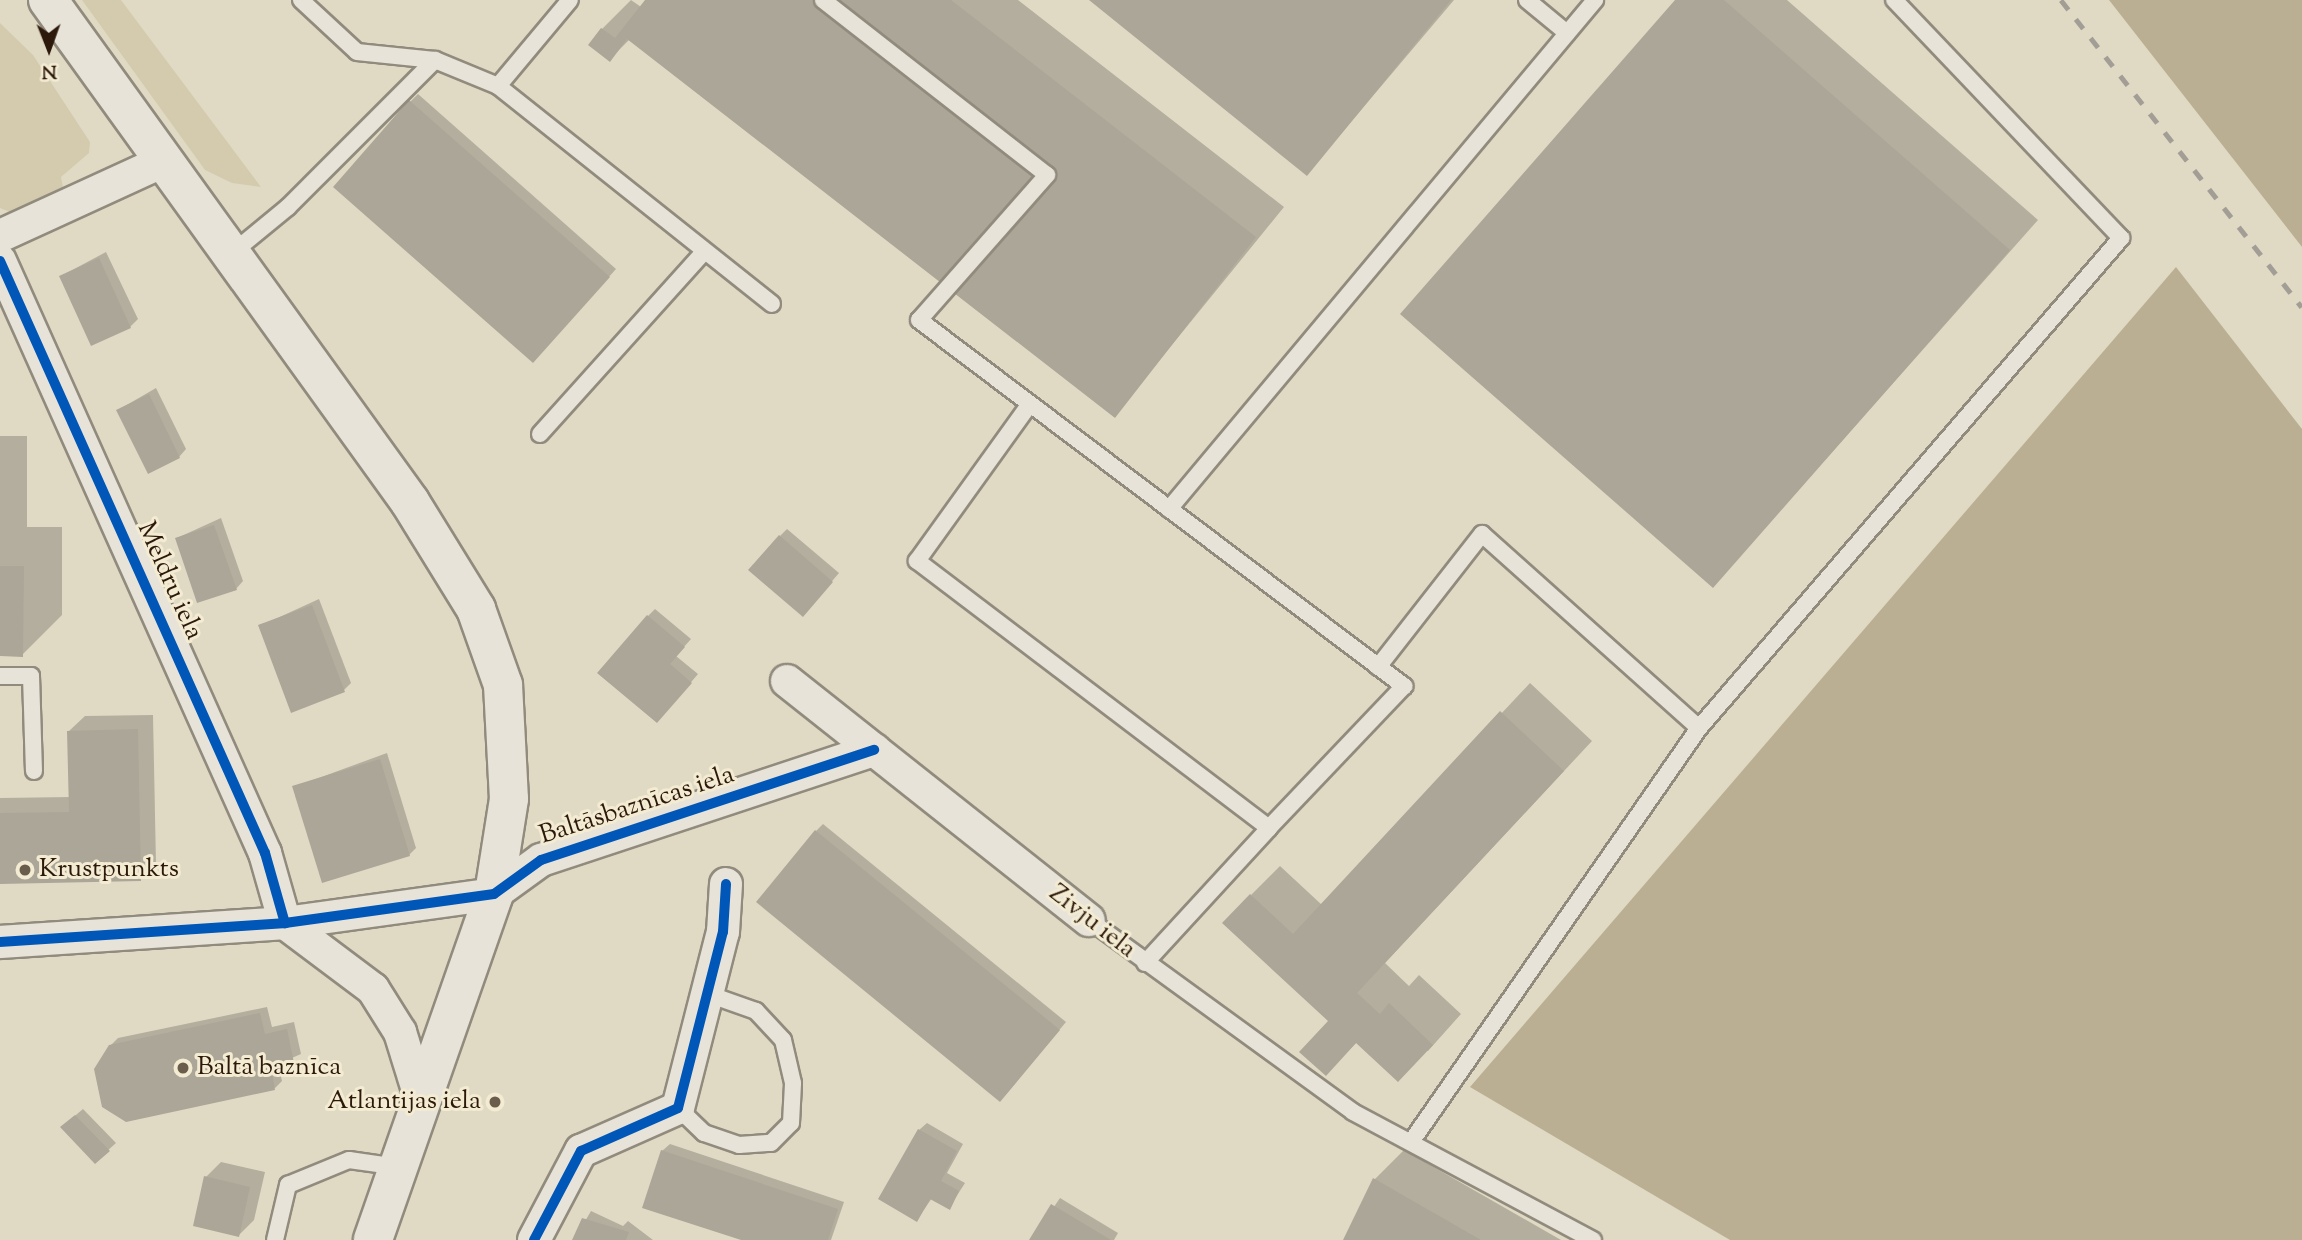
<!DOCTYPE html>
<html>
<head>
<meta charset="utf-8">
<style>
  body { margin:0 }
  #map { position:relative; width:2302px; height:1240px; overflow:hidden; background:#e0dac5; font-family:"Sorts Mill Goudy",serif }
  div>[style] { position:absolute }
  .green>* { inset:0; background:#d4cbae }
  .water>* { inset:0; background:#bbaf93 }
  .shadow>* { inset:0; background:#0003 }
  .building>* { inset:0; background:#aca698 }
  .roads { filter:drop-shadow(2px 0 #918b7d) drop-shadow(-2px 0 #918b7d) drop-shadow(0 2px #918b7d) drop-shadow(0 -2px #918b7d) }
  .lane>* { height:16px; margin:-8px; padding:0 8px; transform-origin:8px; border-radius:8px; background:#e7e3d9 }
  .street>* { height:32px; margin:-16px; padding:0 16px; transform-origin:16px; border-radius:16px; background:#e7e3d9 }
  .secondary>* { height:38px; margin:-19px; padding:0 19px; transform-origin:19px; border-radius:19px; background:#e7e3d9 }
  .rail>* { height:5px; margin-top:-2.5px; transform-origin:0; background:repeating-linear-gradient(90deg,#a39e95 0 12px,transparent 0 24px) }
  .cycleway>* { height:10px; margin:-5px; padding:0 5px; transform-origin:5px; border-radius:5px; background:#0057b8 }
  .dots>* { width:19px; height:19px; translate:-50% -50%; box-sizing:border-box; border:4px solid #f3ebd2; border-radius:50% }
  span { translate:-50% -50%; white-space:nowrap; text-align:center; line-height:1.15; -webkit-text-stroke:6px #f3ebd2; paint-order:stroke }
  .street-label { font-size:26px; color:#2c190b }
  .poi-label { font-size:26px; color:#2c190b }
  .left { translate:0 -50%; text-align:left }
  .right { translate:-100% -50%; text-align:right }
  .north { position:absolute; left:14px; top:14px; width:70px; height:70px; -webkit-text-stroke:5px #f3ebd2; paint-order:stroke; rotate:179deg; font-size:19px; font-weight:700; line-height:28px; text-align:center; color:#2c190b }
  .north::after { content:''; display:block; margin:auto; width:24px; height:32px; background:#2c190b; clip-path:polygon(50% 0,100% 100%,50% 72%,0 100%) }
</style>
</head>
<body>
<div id="map">
  <div class="green">
    <div style="clip-path:polygon(82px 0,121px 0,261px 187px,232px 183px,205px 170px)"></div>
    <div style="clip-path:polygon(0 23px,33px 55px,90px 142px,89px 153px,61px 177px,63px 187px,10px 212px,0 208px)"></div>
  </div>
  <div class="water">
    <div style="clip-path:polygon(2109px 0,2302px 0,2302px 247px)"></div>
    <div style="clip-path:polygon(2176px 267px,2302px 429px,2302px 1240px,1730px 1240px,1470px 1087px)"></div>
  </div>
  <div class="shadow">
    <div style="clip-path:polygon(631px 0,641px 7px,647px 0,1018px 0,1284px 207px,1115px 415px,630px 39px,610px 59px,602px 29px)"></div>
    <div style="clip-path:polygon(1092px 0,1454px 0,1307px 174px)"></div>
    <div style="clip-path:polygon(1677px 0,1787px 0,2038px 220px,1713px 586px)"></div>
    <div style="clip-path:polygon(418px 94px,616px 269px,540px 354px,410px 102px)"></div>
    <div style="clip-path:polygon(106px 252px,138px 319px,130px 327px,61px 276px)"></div>
    <div style="clip-path:polygon(156px 388px,186px 449px,179px 457px,118px 410px)"></div>
    <div style="clip-path:polygon(0 436px,27px 436px,27px 527px,62px 527px,62px 615px,22px 655px,0 655px)"></div>
    <div style="clip-path:polygon(221px 518px,243px 581px,236px 589px,177px 538px)"></div>
    <div style="clip-path:polygon(787px 529px,839px 573px,810px 607px,780px 536px)"></div>
    <div style="clip-path:polygon(319px 599px,351px 683px,344px 690px,260px 626px)"></div>
    <div style="clip-path:polygon(655px 609px,691px 639px,676px 656px,698px 674px,664px 714px,648px 616px)"></div>
    <div style="clip-path:polygon(1530px 683px,1592px 741px,1385px 963px,1409px 986px,1419px 975px,1461px 1014px,1428px 1051px,1357px 1042px,1326px 1074px,1330px 1021px,1251px 895px,1280px 866px,1322px 905px)"></div>
    <div style="clip-path:polygon(153px 715px,156px 864px,140px 879px,0 882px,0 798px,71px 797px,69px 731px,85px 716px)"></div>
    <div style="clip-path:polygon(387px 753px,416px 848px,409px 855px,294px 787px)"></div>
    <div style="clip-path:polygon(823px 824px,1066px 1022px,1007px 1093px,816px 831px)"></div>
    <div style="clip-path:polygon(267px 1007px,272px 1027px,294px 1022px,301px 1054px,278px 1064px,282px 1081px,275px 1088px,110px 1046px,118px 1038px)"></div>
    <div style="clip-path:polygon(83px 1109px,116px 1143px,95px 1162px,70px 1120px)"></div>
    <div style="clip-path:polygon(927px 1123px,963px 1144px,947px 1173px,965px 1183px,949px 1208px,932px 1198px,917px 1220px,919px 1130px)"></div>
    <div style="clip-path:polygon(670px 1144px,844px 1202px,831px 1240px,747px 1240px,662px 1151px)"></div>
    <div style="clip-path:polygon(1404px 1150px,1561px 1240px,1345px 1240px,1375px 1179px)"></div>
    <div style="clip-path:polygon(221px 1162px,265px 1172px,254px 1220px,239px 1235px,206px 1177px)"></div>
    <div style="clip-path:polygon(1060px 1198px,1118px 1233px,1114px 1240px,1031px 1240px)"></div>
    <div style="clip-path:polygon(591px 1211px,623px 1226px,628px 1221px,653px 1240px,574px 1240px)"></div>
  </div>
  <div class="building">
    <div style="clip-path:polygon(645px 0,951px 0,1256px 237px,1115px 418px,627px 39px,610px 62px,588px 45px,601px 28px,615px 38px)"></div>
    <div style="clip-path:polygon(1089px 0,1451px 0,1307px 176px)"></div>
    <div style="clip-path:polygon(1675px 0,1724px 0,2010px 250px,1713px 588px,1400px 314px)"></div>
    <div style="clip-path:polygon(409px 100px,610px 277px,533px 363px,333px 187px)"></div>
    <div style="clip-path:polygon(99px 258px,131px 328px,91px 346px,59px 276px)"></div>
    <div style="clip-path:polygon(149px 394px,180px 458px,148px 474px,116px 410px)"></div>
    <div style="clip-path:polygon(214px 525px,237px 590px,197px 603px,175px 538px)"></div>
    <div style="clip-path:polygon(779px 535px,833px 582px,803px 617px,748px 570px)"></div>
    <div style="clip-path:polygon(0 566px,24px 566px,23px 657px,0 656px)"></div>
    <div style="clip-path:polygon(312px 605px,345px 692px,291px 713px,258px 625px)"></div>
    <div style="clip-path:polygon(647px 615px,685px 647px,670px 664px,692px 683px,657px 723px,597px 673px)"></div>
    <div style="clip-path:polygon(1500px 711px,1564px 771px,1357px 993px,1380px 1014px,1389px 1003px,1433px 1045px,1398px 1082px,1356px 1043px,1326px 1076px,1299px 1052px,1328px 1021px,1222px 923px,1250px 894px,1293px 934px)"></div>
    <div style="clip-path:polygon(138px 729px,141px 881px,0 884px,0 813px,69px 812px,67px 731px)"></div>
    <div style="clip-path:polygon(380px 759px,410px 856px,322px 883px,292px 786px)"></div>
    <div style="clip-path:polygon(815px 830px,1060px 1030px,1000px 1102px,756px 902px)"></div>
    <div style="clip-path:polygon(260px 1013px,265px 1034px,287px 1029px,294px 1063px,271px 1067px,275px 1090px,126px 1122px,102px 1107px,94px 1069px,109px 1045px)"></div>
    <div style="clip-path:polygon(75px 1115px,110px 1151px,95px 1164px,60px 1127px)"></div>
    <div style="clip-path:polygon(918px 1129px,957px 1151px,941px 1181px,959px 1191px,950px 1210px,930px 1199px,917px 1222px,878px 1199px)"></div>
    <div style="clip-path:polygon(661px 1150px,838px 1209px,828px 1240px,741px 1240px,642px 1208px)"></div>
    <div style="clip-path:polygon(204px 1176px,250px 1187px,239px 1237px,193px 1226px)"></div>
    <div style="clip-path:polygon(1373px 1178px,1481px 1240px,1343px 1240px)"></div>
    <div style="clip-path:polygon(1051px 1204px,1111px 1240px,1029px 1240px)"></div>
    <div style="clip-path:polygon(582px 1218px,629px 1232px,626px 1240px,572px 1240px)"></div>
  </div>
  <div class="roads">
    <div class="lane">
      <div style="left:301px;top:0;width:76px;rotate:42.9deg"></div>
      <div style="left:357px;top:52px;width:78px;rotate:5.9deg"></div>
      <div style="left:435px;top:60px;width:68px;rotate:22.4deg"></div>
      <div style="left:498px;top:86px;width:112px;rotate:-50.1deg"></div>
      <div style="left:823px;top:0;width:284px;rotate:38deg"></div>
      <div style="left:1047px;top:175px;width:193px;rotate:131.4deg"></div>
      <div style="left:919px;top:320px;width:608px;rotate:37.04deg"></div>
      <div style="left:1404px;top:686px;width:196px;rotate:133.6deg"></div>
      <div style="left:1269px;top:828px;width:442px;rotate:-142.8deg"></div>
      <div style="left:917px;top:561px;width:193px;rotate:-54.3deg"></div>
      <div style="left:1527px;top:0;width:52px;rotate:39.5deg"></div>
      <div style="left:498px;top:86px;width:350px;rotate:38.5deg"></div>
      <div style="left:232px;top:253px;width:72px;rotate:-39.4deg"></div>
      <div style="left:288px;top:207px;width:208px;rotate:-45deg"></div>
      <div style="left:540px;top:434px;width:246px;rotate:-48deg"></div>
      <div style="left:1169px;top:509px;width:664px;rotate:-50.07deg"></div>
      <div style="left:1378px;top:667px;width:169px;rotate:-52deg"></div>
      <div style="left:1482px;top:534px;width:291px;rotate:41.8deg"></div>
      <div style="left:1699px;top:728px;width:647px;rotate:-49.26deg"></div>
      <div style="left:2121px;top:238px;width:329px;rotate:-133.6deg"></div>
      <div style="left:0;top:676px;width:31px"></div>
      <div style="left:31px;top:676px;width:95px;rotate:88.2deg"></div>
      <div style="left:1089px;top:920px;width:326px;rotate:36deg"></div>
      <div style="left:1353px;top:1112px;width:272px;rotate:28.1deg"></div>
      <div style="left:1145px;top:963px;width:183px;rotate:-47.4deg"></div>
      <div style="left:678px;top:1108px;width:36px;rotate:44deg"></div>
      <div style="left:704px;top:1133px;width:37px;rotate:19deg"></div>
      <div style="left:739px;top:1145px;width:32px;rotate:-4deg"></div>
      <div style="left:771px;top:1143px;width:28px;rotate:-45deg"></div>
      <div style="left:791px;top:1123px;width:40px;rotate:-87.1deg"></div>
      <div style="left:793px;top:1083px;width:44px;rotate:-103.1deg"></div>
      <div style="left:783px;top:1040px;width:40px;rotate:-133deg"></div>
      <div style="left:756px;top:1011px;width:51px;rotate:-160.5deg"></div>
      <div style="left:1411px;top:1142px;width:504px;rotate:-55.18deg"></div>
      <div style="left:275px;top:1240px;width:57px;rotate:-76.7deg"></div>
      <div style="left:288px;top:1185px;width:66px;rotate:-22.3deg"></div>
      <div style="left:349px;top:1160px;width:49px;rotate:8.1deg"></div>
    </div>
    <div class="street">
      <div style="left:0;top:236px;width:180px;rotate:-24.6deg"></div>
      <div style="left:0;top:261px;width:649px;rotate:65.89deg"></div>
      <div style="left:265px;top:853px;width:73px;rotate:74.1deg"></div>
      <div style="left:787px;top:681px;width:385px;rotate:38.4deg"></div>
      <div style="left:285px;top:923px;width:110px;rotate:36.9deg"></div>
      <div style="left:373px;top:989px;width:51px;rotate:57.9deg"></div>
      <div style="left:400px;top:1032px;width:74px;rotate:72.8deg"></div>
      <div style="left:0;top:942px;width:286px;rotate:-3.8deg"></div>
      <div style="left:285px;top:923px;width:211px;rotate:-7.9deg"></div>
      <div style="left:494px;top:894px;width:58px;rotate:-35.9deg"></div>
      <div style="left:541px;top:860px;width:351px;rotate:-18.3deg"></div>
      <div style="left:534px;top:1240px;width:101px;rotate:-62.2deg"></div>
      <div style="left:581px;top:1151px;width:106px;rotate:-23.9deg"></div>
      <div style="left:678px;top:1108px;width:182px;rotate:-75.7deg"></div>
      <div style="left:723px;top:932px;width:48px;rotate:-86.4deg"></div>
    </div>
    <div class="secondary">
      <div style="left:48px;top:0;width:619px;rotate:54.2deg"></div>
      <div style="left:410px;top:502px;width:126px;rotate:58.3deg"></div>
      <div style="left:476px;top:609px;width:81px;rotate:70.4deg"></div>
      <div style="left:503px;top:685px;width:114px;rotate:87deg"></div>
      <div style="left:509px;top:799px;width:96px;rotate:99deg"></div>
      <div style="left:494px;top:894px;width:367px;rotate:109.3deg"></div>
    </div>
  </div>
  <div class="rail">
    <div style="left:2061px;top:0;width:390px;rotate:51.9deg"></div>
  </div>
  <div class="cycleway">
    <div style="left:0;top:261px;width:649px;rotate:65.89deg"></div>
    <div style="left:265px;top:853px;width:73px;rotate:74.1deg"></div>
    <div style="left:0;top:942px;width:286px;rotate:-3.8deg"></div>
    <div style="left:285px;top:923px;width:211px;rotate:-7.9deg"></div>
    <div style="left:494px;top:894px;width:58px;rotate:-35.9deg"></div>
    <div style="left:541px;top:860px;width:351px;rotate:-18.3deg"></div>
    <div style="left:534px;top:1240px;width:101px;rotate:-62.2deg"></div>
    <div style="left:581px;top:1151px;width:106px;rotate:-23.9deg"></div>
    <div style="left:678px;top:1108px;width:182px;rotate:-75.7deg"></div>
    <div style="left:723px;top:932px;width:48px;rotate:-86.4deg"></div>
  </div>
  <div class="dots">
    <div style="left:25px;top:870px;background:#6b5d4c"></div>
    <div style="left:183px;top:1068px;background:#6b5d4c"></div>
    <div style="left:495px;top:1102px;background:#6b5d4c"></div>
  </div>
  <div class="street-label">
    <span style="left:169px;top:581px;rotate:66deg">Meldru iela</span>
    <span style="left:637px;top:806px;rotate:-18deg">Baltāsbaznīcas iela</span>
    <span style="left:1092px;top:922px;rotate:38deg">Zivju iela</span>
  </div>
  <div class="poi-label">
    <span class="left" style="left:39px;top:870px">Krustpunkts</span>
    <span class="left" style="left:197px;top:1068px">Baltā baznīca</span>
    <span class="right" style="left:481px;top:1102px">Atlantijas iela</span>
  </div>
  <div class="north">N</div>
</div>
</body>
</html>
